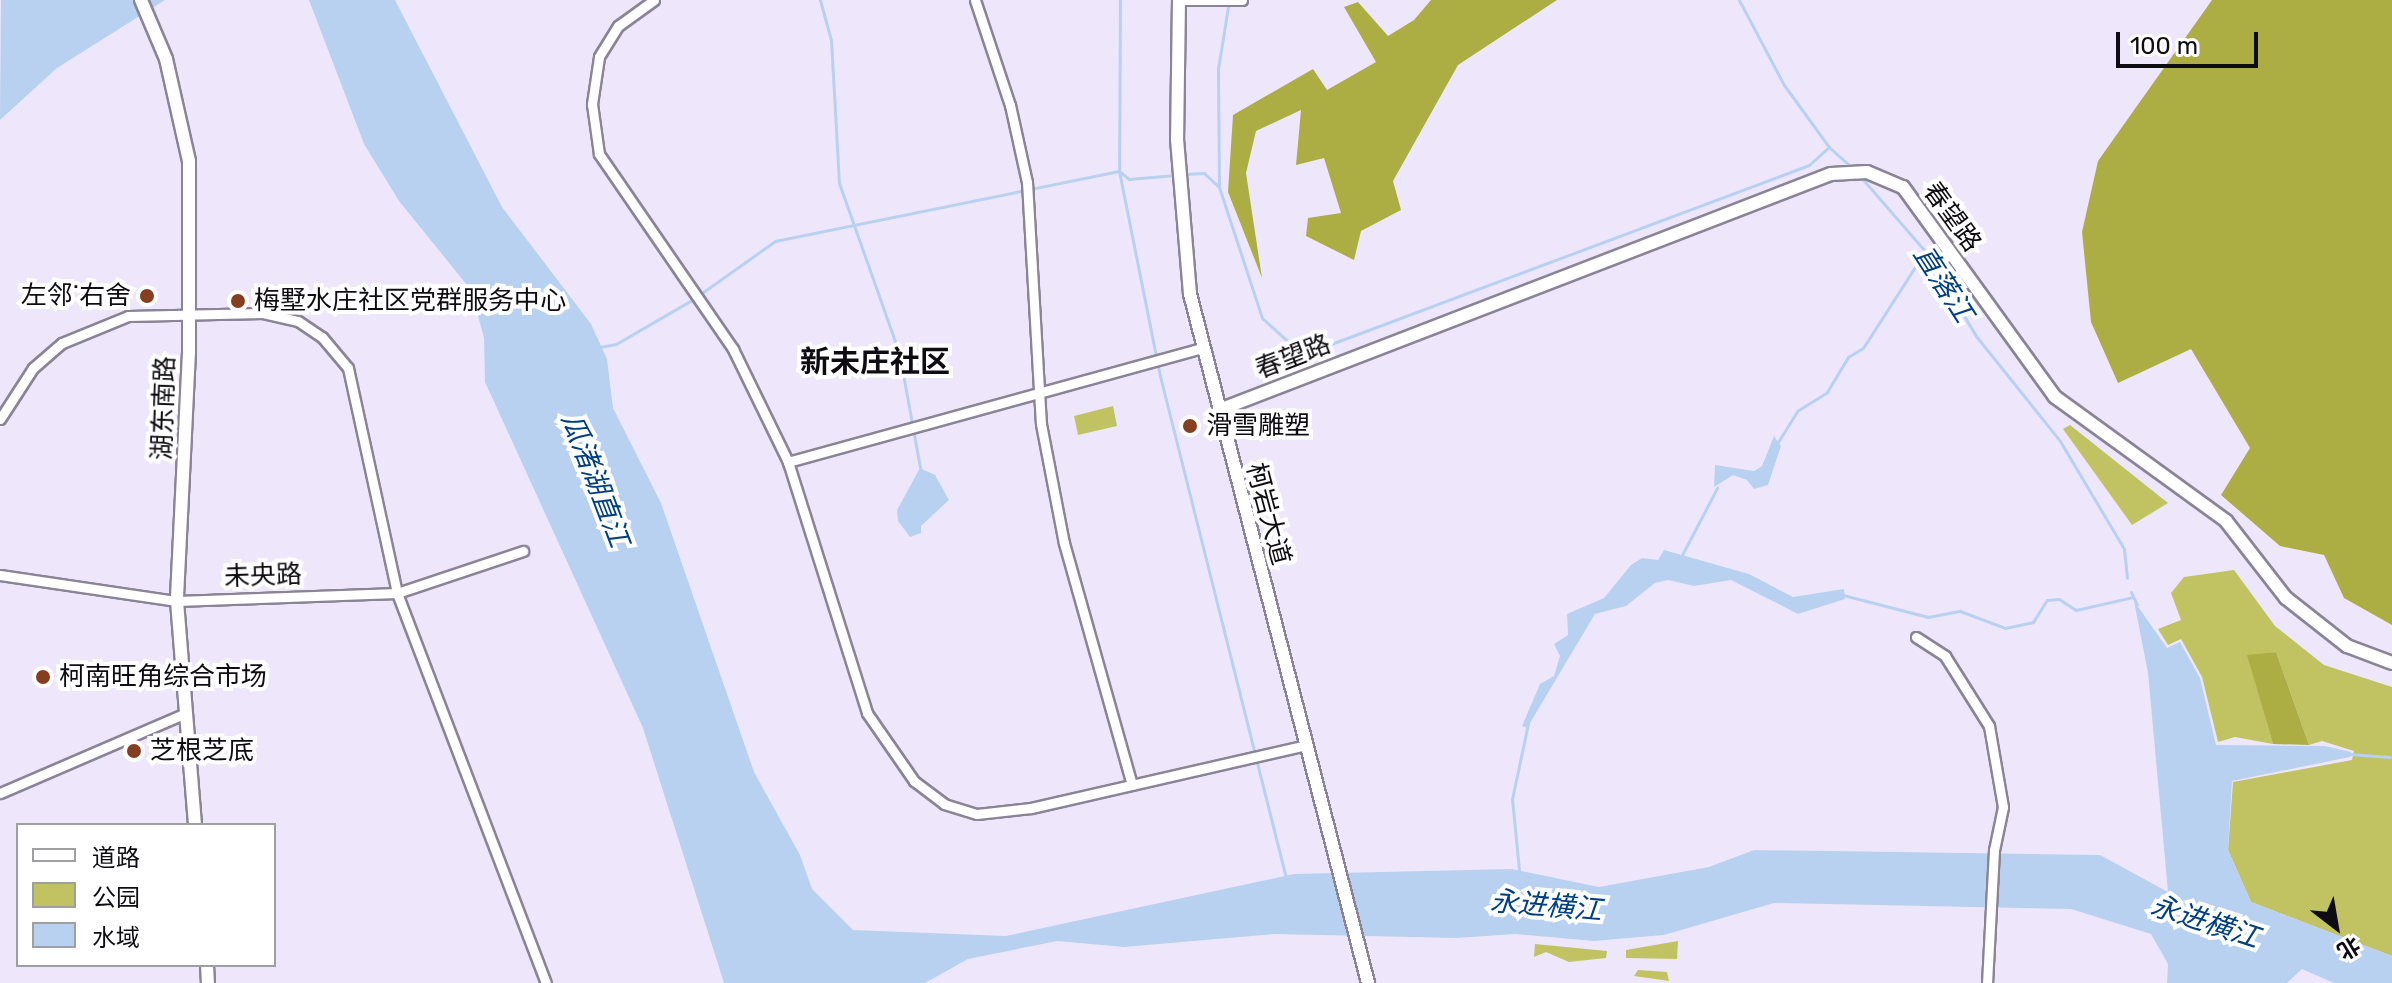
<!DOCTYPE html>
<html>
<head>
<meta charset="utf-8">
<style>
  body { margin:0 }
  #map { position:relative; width:2392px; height:983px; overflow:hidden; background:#eee7fb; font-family:Rubik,"Noto Sans SC",sans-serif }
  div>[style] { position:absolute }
  .green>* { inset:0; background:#c1c362 }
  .forest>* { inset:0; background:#acae44 }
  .water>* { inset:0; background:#b9d1f1 }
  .stream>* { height:3px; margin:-1.5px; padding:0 1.5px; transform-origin:1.5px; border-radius:1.5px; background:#b9d1f1 }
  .roads { filter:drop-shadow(2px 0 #8a8496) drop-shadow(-2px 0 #8a8496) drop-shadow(0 2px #8a8496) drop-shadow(0 -2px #8a8496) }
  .minor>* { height:9px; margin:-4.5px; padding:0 4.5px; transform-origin:4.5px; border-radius:4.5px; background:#fff }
  .tertiary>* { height:12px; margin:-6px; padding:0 6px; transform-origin:6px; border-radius:6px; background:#fff }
  .dots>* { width:22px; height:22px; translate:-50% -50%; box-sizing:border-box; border:4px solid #fff; border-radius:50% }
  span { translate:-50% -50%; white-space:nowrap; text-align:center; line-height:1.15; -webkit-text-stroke:8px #fff; paint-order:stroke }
  .street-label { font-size:26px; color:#0e0c12 }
  .poi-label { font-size:26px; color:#0e0c12 }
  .right { translate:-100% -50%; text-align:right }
  .left { translate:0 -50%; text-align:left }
  .water-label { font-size:28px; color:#003f82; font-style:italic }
  .quarter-label { font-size:30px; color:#0e0c12; font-weight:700 }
  .legend { position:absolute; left:16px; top:823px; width:260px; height:144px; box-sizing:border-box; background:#fff; border:2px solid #9f9ea0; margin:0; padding:10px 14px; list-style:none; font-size:24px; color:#0e0c12 }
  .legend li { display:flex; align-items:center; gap:16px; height:40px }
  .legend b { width:40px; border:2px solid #9f9ea0 }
  .north { position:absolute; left:2296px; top:887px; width:80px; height:80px; -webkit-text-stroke:6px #fff; paint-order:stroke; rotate:149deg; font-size:22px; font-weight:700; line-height:32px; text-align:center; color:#0e0c12 }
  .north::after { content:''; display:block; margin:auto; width:28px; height:36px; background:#0e0c12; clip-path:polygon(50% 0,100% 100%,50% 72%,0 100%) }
  .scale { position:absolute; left:2116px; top:32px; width:142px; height:36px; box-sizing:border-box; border:4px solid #0e0c12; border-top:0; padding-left:10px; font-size:24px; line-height:28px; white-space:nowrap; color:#0e0c12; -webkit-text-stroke:6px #fff; paint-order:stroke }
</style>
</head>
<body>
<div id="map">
  <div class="green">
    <div style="clip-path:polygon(1113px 406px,1117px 426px,1078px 435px,1074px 416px)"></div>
    <div style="clip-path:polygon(2070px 425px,2168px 503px,2132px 525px,2063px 429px)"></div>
    <div style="clip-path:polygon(2234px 570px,2275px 626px,2324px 665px,2392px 687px,2392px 956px,2251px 902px,2228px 850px,2233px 782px,2352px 760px,2354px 751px,2322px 741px,2309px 745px,2276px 652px,2248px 656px,2273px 744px,2235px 737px,2218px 742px,2202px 677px,2181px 639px,2168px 645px,2158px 629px,2181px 620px,2171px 593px,2184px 577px)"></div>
    <div style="clip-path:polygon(1678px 941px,1677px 959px,1626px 958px,1626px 950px)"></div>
    <div style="clip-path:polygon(1535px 944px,1607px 951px,1606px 958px,1569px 962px,1546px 952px,1534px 957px)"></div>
    <div style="clip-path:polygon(1638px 970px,1667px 972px,1669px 981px,1634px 976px)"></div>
  </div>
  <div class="forest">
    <div style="clip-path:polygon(1431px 0,1557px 0,1458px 65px,1393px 181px,1401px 210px,1361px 231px,1354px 260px,1306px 236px,1308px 218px,1341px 213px,1324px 158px,1296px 165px,1301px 110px,1256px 131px,1246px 173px,1262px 278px,1228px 192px,1233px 115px,1313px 69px,1327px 90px,1376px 62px,1344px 7px,1358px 2px,1388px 36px,1414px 20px)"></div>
    <div style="clip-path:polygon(2212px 0,2392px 0,2392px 625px,2344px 598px,2324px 555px,2280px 546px,2221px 495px,2250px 448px,2191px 349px,2118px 383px,2091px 322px,2082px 232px,2098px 161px)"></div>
    <div style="clip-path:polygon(2276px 652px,2309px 745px,2273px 744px,2247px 655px)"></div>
  </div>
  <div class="water">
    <div style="clip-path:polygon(165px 0,57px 68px,0 120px,1px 0)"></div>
    <div style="clip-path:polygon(309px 0,395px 0,502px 207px,591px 324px,607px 359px,613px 408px,661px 503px,754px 772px,800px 855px,812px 889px,853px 930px,1006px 936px,1294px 874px,1512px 869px,1599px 887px,1709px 867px,1754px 850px,2100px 855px,2168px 892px,2148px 673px,2134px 601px,2167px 648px,2180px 642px,2200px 678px,2216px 745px,2325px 746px,2351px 752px,2350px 757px,2232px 781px,2228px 850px,2251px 902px,2392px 956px,2392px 983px,2334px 983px,2302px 969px,2287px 983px,2167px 983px,2168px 964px,2151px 934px,2071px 909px,1774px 903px,1664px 935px,1594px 941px,1515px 934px,1456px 938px,1274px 934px,1124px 947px,1057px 941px,968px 959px,925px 983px,724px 983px,643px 728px,485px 382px,484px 338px,471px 290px,399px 201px,364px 144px)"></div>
    <div style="clip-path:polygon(1774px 436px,1781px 446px,1768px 485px,1754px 489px,1747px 480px,1733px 475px,1714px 487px,1715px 465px,1754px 471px,1762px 466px)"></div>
    <div style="clip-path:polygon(920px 468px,935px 475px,949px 500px,921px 526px,921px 533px,910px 537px,898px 521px,897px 510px)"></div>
    <div style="clip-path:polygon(1664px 550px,1749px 574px,1793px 597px,1844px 589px,1845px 599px,1798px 614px,1731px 580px,1694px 586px,1668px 580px,1655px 583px,1626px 606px,1595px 614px,1527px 728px,1522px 726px,1540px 684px,1554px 676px,1560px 656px,1554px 644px,1568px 635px,1567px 614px,1604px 598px,1631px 565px,1642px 558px,1658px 560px)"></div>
  </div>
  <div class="stream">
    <div style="left:820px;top:0;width:41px;rotate:74.6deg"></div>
    <div style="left:831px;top:40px;width:143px;rotate:86.8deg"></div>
    <div style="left:839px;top:183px;width:179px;rotate:70.5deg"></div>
    <div style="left:899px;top:352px;width:118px;rotate:79.7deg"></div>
    <div style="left:1120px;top:0;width:171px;rotate:90.3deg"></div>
    <div style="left:1119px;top:171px;width:13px;rotate:39deg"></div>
    <div style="left:1129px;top:179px;width:47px;rotate:-4.9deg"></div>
    <div style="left:1739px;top:0;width:96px;rotate:62.1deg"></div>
    <div style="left:1784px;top:85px;width:77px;rotate:54deg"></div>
    <div style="left:1829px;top:147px;width:30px;rotate:42deg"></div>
    <div style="left:1184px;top:174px;width:20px;rotate:-3deg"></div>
    <div style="left:1204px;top:173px;width:21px;rotate:43deg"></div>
    <div style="left:1219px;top:187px;width:138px;rotate:71.8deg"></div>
    <div style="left:1262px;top:318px;width:39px;rotate:42deg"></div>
    <div style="left:1291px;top:344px;width:32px;rotate:5deg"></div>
    <div style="left:1323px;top:347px;width:519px;rotate:-20.53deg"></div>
    <div style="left:1809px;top:165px;width:27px;rotate:-42deg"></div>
    <div style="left:1859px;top:175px;width:101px;rotate:49deg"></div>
    <div style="left:1925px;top:251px;width:99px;rotate:59deg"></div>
    <div style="left:1976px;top:336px;width:134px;rotate:51.3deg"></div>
    <div style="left:2060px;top:441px;width:126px;rotate:59.3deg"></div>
    <div style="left:2124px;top:549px;width:29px;rotate:84deg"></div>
    <div style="left:1219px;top:187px;width:118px;rotate:-90.5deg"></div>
    <div style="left:1218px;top:69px;width:70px;rotate:-80.9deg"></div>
    <div style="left:600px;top:347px;width:16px;rotate:-11deg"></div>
    <div style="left:616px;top:344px;width:88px;rotate:-30.1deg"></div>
    <div style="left:692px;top:300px;width:102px;rotate:-35.4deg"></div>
    <div style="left:775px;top:241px;width:351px;rotate:-11.5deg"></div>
    <div style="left:1119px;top:171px;width:209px;rotate:78.7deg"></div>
    <div style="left:1160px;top:376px;width:518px;rotate:75.91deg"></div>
    <div style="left:1778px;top:442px;width:36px;rotate:-58deg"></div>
    <div style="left:1797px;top:411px;width:36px;rotate:-32deg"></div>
    <div style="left:1827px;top:392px;width:41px;rotate:-59deg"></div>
    <div style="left:1848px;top:357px;width:17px;rotate:-31deg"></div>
    <div style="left:1863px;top:348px;width:113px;rotate:-57.3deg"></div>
    <div style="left:1682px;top:555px;width:76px;rotate:-62.4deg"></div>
    <div style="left:2131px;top:592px;width:14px;rotate:65deg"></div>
    <div style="left:1843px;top:595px;width:88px;rotate:14.5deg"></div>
    <div style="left:1928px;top:617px;width:33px;rotate:-11deg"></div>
    <div style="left:1960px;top:611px;width:48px;rotate:20.7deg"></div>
    <div style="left:2005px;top:628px;width:29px;rotate:-12deg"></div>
    <div style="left:2033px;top:622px;width:26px;rotate:-58deg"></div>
    <div style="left:2047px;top:600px;width:12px;rotate:-5deg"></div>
    <div style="left:2059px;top:599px;width:20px;rotate:33deg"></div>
    <div style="left:2076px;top:610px;width:58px;rotate:-12.8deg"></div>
    <div style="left:2350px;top:754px;width:40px;rotate:4.3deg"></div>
    <div style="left:1519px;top:870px;width:71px;rotate:-95.6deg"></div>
    <div style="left:1512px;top:799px;width:77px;rotate:-78deg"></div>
  </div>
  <div class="roads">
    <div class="minor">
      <div style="left:654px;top:0;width:44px;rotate:144.2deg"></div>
      <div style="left:618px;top:26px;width:36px;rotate:122deg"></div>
      <div style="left:599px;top:57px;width:48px;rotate:98.5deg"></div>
      <div style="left:592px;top:104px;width:50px;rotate:82deg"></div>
      <div style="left:599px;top:154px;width:237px;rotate:55.5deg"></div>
      <div style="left:733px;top:349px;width:126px;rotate:64deg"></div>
      <div style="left:788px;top:462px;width:263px;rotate:72.5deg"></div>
      <div style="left:867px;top:713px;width:83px;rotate:55.3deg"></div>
      <div style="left:914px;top:781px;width:38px;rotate:37deg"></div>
      <div style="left:944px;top:804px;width:34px;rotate:17deg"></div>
      <div style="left:977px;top:814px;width:54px;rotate:-6.3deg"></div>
      <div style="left:1031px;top:808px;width:282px;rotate:-12.9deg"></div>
      <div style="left:975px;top:0;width:111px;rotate:71.6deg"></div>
      <div style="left:1010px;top:105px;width:79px;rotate:77.6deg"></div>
      <div style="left:1027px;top:182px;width:242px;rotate:86.7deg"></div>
      <div style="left:1041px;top:424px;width:121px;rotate:79.1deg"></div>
      <div style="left:1064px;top:543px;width:251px;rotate:74.3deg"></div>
      <div style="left:1179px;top:0;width:63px"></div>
      <div style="left:0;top:419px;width:61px;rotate:-57.1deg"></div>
      <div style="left:33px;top:368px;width:38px;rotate:-41deg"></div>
      <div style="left:62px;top:343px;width:71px;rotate:-22.2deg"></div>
      <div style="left:128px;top:316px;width:135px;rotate:-1.3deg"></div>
      <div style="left:263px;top:313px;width:36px;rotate:13deg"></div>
      <div style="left:298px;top:321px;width:29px;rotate:34deg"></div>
      <div style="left:322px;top:337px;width:40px;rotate:50deg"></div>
      <div style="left:348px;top:368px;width:230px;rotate:77.7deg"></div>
      <div style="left:397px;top:593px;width:417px;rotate:69.1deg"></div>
      <div style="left:788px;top:462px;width:430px;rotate:-15.4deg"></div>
      <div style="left:0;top:575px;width:179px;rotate:8.4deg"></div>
      <div style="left:177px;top:601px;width:220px;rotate:-2.1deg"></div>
      <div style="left:397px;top:593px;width:133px;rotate:-18.4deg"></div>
      <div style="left:1916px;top:637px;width:35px;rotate:33deg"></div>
      <div style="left:1945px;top:656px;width:83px;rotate:57.8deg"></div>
      <div style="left:1989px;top:726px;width:82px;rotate:80.2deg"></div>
      <div style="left:2003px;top:807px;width:44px;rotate:101.8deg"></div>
      <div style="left:1994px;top:850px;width:133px;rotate:93deg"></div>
      <div style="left:0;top:793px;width:202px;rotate:-23.3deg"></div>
    </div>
    <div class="tertiary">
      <div style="left:141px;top:0;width:64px;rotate:67deg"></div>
      <div style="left:166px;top:59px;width:105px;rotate:77.3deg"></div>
      <div style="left:189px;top:161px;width:191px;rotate:90deg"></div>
      <div style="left:189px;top:352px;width:249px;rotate:92.8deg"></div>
      <div style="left:177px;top:601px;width:225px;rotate:85.4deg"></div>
      <div style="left:1179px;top:0;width:139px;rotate:90.8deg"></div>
      <div style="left:1177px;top:139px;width:156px;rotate:85.2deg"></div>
      <div style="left:1190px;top:294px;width:712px;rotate:75.51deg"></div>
      <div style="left:1219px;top:410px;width:656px;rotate:-21.09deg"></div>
      <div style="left:1831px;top:174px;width:36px;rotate:-3deg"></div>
      <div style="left:1867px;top:172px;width:39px;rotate:23deg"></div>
      <div style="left:1903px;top:187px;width:259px;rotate:54.1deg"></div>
      <div style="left:2055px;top:397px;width:211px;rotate:35.9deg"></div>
      <div style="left:2226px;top:521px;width:98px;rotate:52.1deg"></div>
      <div style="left:2286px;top:598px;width:78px;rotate:38.2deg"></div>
      <div style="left:2347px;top:646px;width:48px;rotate:20.7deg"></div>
      <div style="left:207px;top:965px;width:18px;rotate:87deg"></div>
    </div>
  </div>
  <div class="dots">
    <div style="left:147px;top:296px;background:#863e21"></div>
    <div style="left:238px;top:301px;background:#863e21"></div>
    <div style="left:1190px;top:426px;background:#863e21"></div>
    <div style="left:43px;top:677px;background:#863e21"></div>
    <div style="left:134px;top:751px;background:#863e21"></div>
  </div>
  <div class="street-label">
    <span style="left:1952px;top:217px;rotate:54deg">春望路</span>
    <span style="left:1293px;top:357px;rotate:-21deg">春望路</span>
    <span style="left:164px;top:408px;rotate:-88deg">湖东南路</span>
    <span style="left:1268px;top:514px;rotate:75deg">柯岩大道</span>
    <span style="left:263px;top:576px;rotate:-2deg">未央路</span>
  </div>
  <div class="poi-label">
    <span class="right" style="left:131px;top:296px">左邻˙右舍</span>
    <span class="left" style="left:254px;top:301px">梅墅水庄社区党群服务中心</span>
    <span class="left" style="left:1206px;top:426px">滑雪雕塑</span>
    <span class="left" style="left:59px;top:677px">柯南旺角综合市场</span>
    <span class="left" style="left:150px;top:751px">芝根芝底</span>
  </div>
  <div class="water-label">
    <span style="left:1943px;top:284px;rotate:57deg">直落江</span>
    <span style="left:595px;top:480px;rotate:69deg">瓜渚湖直江</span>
    <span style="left:1546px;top:906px;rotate:5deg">永进横江</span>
    <span style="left:2205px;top:922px;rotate:18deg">永进横江</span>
  </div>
  <div class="quarter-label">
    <span style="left:875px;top:362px">新未庄社区</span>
  </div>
  <ul class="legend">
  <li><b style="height:10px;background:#fff"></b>道路</li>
  <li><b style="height:22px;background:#c1c362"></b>公园</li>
  <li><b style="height:22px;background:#b9d1f1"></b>水域</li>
  </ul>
  <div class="north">北</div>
  <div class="scale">100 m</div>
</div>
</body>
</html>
